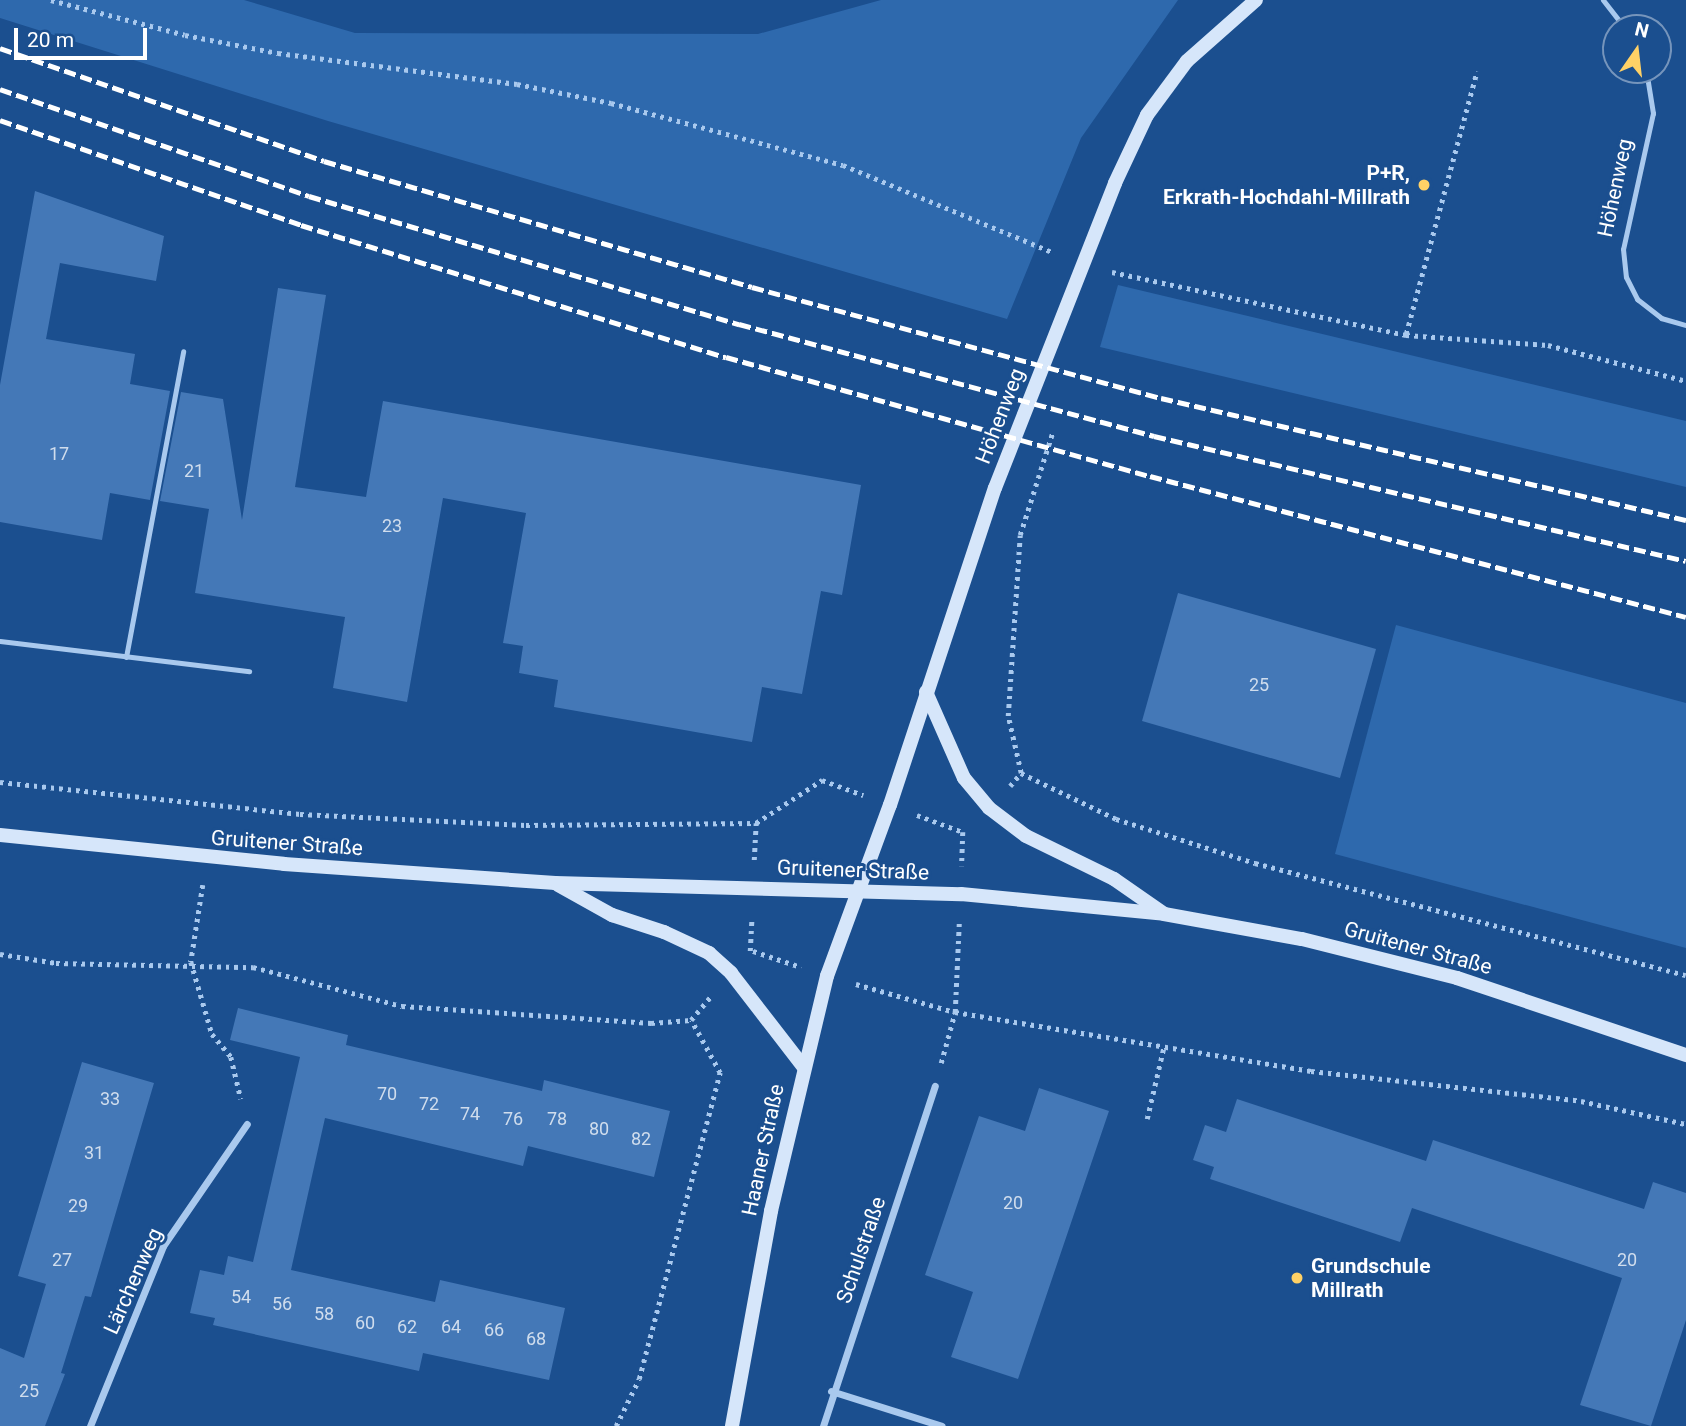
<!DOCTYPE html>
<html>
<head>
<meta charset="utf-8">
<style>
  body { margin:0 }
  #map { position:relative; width:1686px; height:1426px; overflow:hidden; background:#1b4f8f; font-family:Roboto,sans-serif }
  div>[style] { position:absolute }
  .green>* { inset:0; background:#2e69ad }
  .building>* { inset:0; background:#4478b7 }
  .path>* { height:4.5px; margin-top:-2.25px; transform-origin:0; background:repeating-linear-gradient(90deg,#a9c9ee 0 3.5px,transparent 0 8.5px) }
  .service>* { height:5px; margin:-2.5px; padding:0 2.5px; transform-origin:2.5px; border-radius:2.5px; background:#a9c9ee }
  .minor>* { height:7px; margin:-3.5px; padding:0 3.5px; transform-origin:3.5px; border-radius:3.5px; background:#a9c9ee }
  .secondary>* { height:14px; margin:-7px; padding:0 7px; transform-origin:7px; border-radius:7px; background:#d6e6fa }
  .rail>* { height:5px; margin-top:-2.5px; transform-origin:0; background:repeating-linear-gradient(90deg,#fff 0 12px,transparent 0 17px) }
  .dots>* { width:19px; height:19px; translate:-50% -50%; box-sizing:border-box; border:4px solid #1b4f8f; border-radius:50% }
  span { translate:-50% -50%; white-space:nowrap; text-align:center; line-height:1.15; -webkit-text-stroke:6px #1b4f8f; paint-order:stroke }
  .number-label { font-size:18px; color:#d0dded }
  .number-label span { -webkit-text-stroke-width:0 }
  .poi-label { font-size:21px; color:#fff; font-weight:700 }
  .right { translate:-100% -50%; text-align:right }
  .left { translate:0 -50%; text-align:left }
  .street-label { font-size:21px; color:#fff }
  .north { position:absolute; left:1602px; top:14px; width:70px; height:70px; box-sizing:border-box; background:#1b4f8f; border:2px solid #7695bc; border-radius:50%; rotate:14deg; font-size:19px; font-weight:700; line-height:28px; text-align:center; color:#fff }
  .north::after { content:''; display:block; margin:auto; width:24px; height:32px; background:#ffd166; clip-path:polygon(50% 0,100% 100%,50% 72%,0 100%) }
  .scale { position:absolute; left:14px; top:28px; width:133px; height:32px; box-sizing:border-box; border:4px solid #fff; border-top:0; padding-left:9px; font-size:21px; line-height:24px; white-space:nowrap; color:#fff; -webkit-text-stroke:5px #1b4f8f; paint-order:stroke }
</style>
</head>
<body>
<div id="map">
  <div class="green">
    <div style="clip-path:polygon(0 0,244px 0,355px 33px,758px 34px,881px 0,1178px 0,1081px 138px,1007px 319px,328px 121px,0 18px)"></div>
    <div style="clip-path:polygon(1118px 285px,1686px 421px,1686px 487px,1100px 347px)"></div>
    <div style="clip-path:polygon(1396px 625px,1686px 703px,1686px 948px,1335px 854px)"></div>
  </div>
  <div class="building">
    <div style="clip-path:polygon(35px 191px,164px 236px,156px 281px,60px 263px,46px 339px,135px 354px,130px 384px,170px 391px,150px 500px,110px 493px,102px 540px,0 522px,0 385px)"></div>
    <div style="clip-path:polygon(278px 288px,326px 295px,295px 487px,366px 497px,383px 401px,861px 485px,842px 595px,821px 591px,802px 694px,762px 687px,752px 742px,554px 707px,558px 680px,519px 673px,523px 646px,503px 643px,526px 513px,443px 498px,407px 702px,333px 688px,345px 617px,195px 593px,209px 509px,160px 501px,181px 392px,223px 399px,242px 520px)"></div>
    <div style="clip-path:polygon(1178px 593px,1376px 649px,1340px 778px,1142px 721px)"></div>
    <div style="clip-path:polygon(238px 1008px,348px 1035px,346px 1045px,542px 1091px,544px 1080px,670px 1111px,654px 1177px,528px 1146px,523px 1166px,325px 1118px,291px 1270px,435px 1302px,440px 1280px,565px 1308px,549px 1380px,423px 1353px,419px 1371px,213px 1325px,215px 1318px,190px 1313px,200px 1270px,224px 1275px,228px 1256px,253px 1262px,300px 1057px,230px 1040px)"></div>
    <div style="clip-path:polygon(82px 1062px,154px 1083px,91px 1297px,85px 1296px,61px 1373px,65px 1374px,45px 1426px,0 1426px,0 1348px,24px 1358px,46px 1284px,18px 1276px)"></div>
    <div style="clip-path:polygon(1039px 1088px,1109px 1111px,1018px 1379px,951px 1357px,973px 1292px,925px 1275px,979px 1116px,1025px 1131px)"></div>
    <div style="clip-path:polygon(1237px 1099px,1426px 1161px,1433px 1140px,1644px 1209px,1653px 1182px,1686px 1193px,1686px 1320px,1651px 1426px,1580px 1405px,1622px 1278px,1412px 1208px,1400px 1242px,1210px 1179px,1214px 1167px,1193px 1160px,1205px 1125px,1226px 1132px)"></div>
  </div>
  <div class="path">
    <div style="left:51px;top:0;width:138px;rotate:14.6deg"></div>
    <div style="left:185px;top:35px;width:95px;rotate:11deg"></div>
    <div style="left:278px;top:53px;width:241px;rotate:7.4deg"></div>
    <div style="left:517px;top:84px;width:96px;rotate:11.4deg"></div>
    <div style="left:611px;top:103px;width:240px;rotate:15deg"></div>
    <div style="left:843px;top:165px;width:229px;rotate:22.6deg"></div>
    <div style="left:1112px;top:272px;width:301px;rotate:12.1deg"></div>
    <div style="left:1406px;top:335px;width:142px;rotate:4deg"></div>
    <div style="left:1548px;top:345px;width:143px;rotate:14.6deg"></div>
    <div style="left:1406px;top:334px;width:272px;rotate:-74.9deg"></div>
    <div style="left:1021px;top:773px;width:58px;rotate:-102.8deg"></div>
    <div style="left:1008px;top:716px;width:181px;rotate:-86.2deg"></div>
    <div style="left:1020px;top:535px;width:109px;rotate:-72.4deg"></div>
    <div style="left:0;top:782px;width:302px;rotate:6.1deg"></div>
    <div style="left:300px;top:814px;width:226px;rotate:2.8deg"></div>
    <div style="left:526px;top:825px;width:230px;rotate:-0.5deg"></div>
    <div style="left:1010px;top:786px;width:17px;rotate:-50deg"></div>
    <div style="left:1021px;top:773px;width:106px;rotate:25.8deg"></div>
    <div style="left:1116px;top:819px;width:146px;rotate:17.6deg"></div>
    <div style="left:1255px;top:863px;width:445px;rotate:14.6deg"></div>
    <div style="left:917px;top:815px;width:49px;rotate:20.3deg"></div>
    <div style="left:963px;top:832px;width:34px;rotate:92deg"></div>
    <div style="left:754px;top:860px;width:37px;rotate:-87deg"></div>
    <div style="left:756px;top:823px;width:79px;rotate:-33.1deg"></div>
    <div style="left:822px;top:780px;width:44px;rotate:20.1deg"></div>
    <div style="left:203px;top:885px;width:78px;rotate:98.9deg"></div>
    <div style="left:191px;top:962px;width:75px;rotate:73.7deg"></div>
    <div style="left:212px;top:1034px;width:30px;rotate:50deg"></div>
    <div style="left:231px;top:1057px;width:43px;rotate:76.6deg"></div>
    <div style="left:750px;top:951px;width:34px;rotate:-87deg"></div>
    <div style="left:753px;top:951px;width:51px;rotate:18.4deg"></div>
    <div style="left:0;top:954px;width:57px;rotate:9.1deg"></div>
    <div style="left:56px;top:963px;width:197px;rotate:1.2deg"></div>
    <div style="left:253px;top:967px;width:154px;rotate:14.7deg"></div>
    <div style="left:402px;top:1006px;width:250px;rotate:3.9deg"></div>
    <div style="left:651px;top:1023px;width:40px;rotate:-4.3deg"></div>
    <div style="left:691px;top:1020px;width:33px;rotate:-50deg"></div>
    <div style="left:856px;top:984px;width:103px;rotate:15.8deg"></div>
    <div style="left:955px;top:1012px;width:89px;rotate:-87.4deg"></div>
    <div style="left:941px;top:1063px;width:53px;rotate:-74.6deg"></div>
    <div style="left:955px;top:1012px;width:361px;rotate:9.4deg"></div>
    <div style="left:1311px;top:1071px;width:272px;rotate:6.3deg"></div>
    <div style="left:1581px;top:1101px;width:107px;rotate:12.4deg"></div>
    <div style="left:1147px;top:1119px;width:75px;rotate:-76.9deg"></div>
    <div style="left:616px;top:1426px;width:52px;rotate:-63.9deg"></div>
    <div style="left:639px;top:1379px;width:317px;rotate:-75.2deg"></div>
    <div style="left:720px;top:1073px;width:60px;rotate:-118.7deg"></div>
  </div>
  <div class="service">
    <div style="left:1603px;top:0;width:36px;rotate:52deg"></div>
    <div style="left:1646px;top:70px;width:44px;rotate:80.8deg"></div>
    <div style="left:1653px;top:113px;width:139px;rotate:102.4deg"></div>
    <div style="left:1623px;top:249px;width:28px;rotate:84deg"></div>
    <div style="left:1626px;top:277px;width:25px;rotate:63deg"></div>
    <div style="left:1637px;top:299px;width:31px;rotate:38deg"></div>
    <div style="left:1661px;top:318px;width:26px;rotate:16deg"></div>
    <div style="left:0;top:641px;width:251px;rotate:6.9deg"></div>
    <div style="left:126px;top:657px;width:311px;rotate:-79.4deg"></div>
  </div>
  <div class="minor">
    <div style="left:831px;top:1391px;width:116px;rotate:17.5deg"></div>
    <div style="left:90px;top:1426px;width:194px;rotate:-67.9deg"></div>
    <div style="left:163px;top:1246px;width:148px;rotate:-55.5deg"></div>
    <div style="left:823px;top:1426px;width:358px;rotate:-71.8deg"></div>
  </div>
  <div class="secondary">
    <div style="left:926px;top:692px;width:94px;rotate:66.2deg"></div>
    <div style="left:964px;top:778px;width:39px;rotate:50deg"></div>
    <div style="left:989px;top:808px;width:46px;rotate:37.1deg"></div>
    <div style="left:1026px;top:836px;width:98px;rotate:26deg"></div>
    <div style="left:1114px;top:879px;width:60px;rotate:34.8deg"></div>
    <div style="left:0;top:835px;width:285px;rotate:5.8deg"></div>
    <div style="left:284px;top:864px;width:272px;rotate:4deg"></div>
    <div style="left:555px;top:883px;width:406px;rotate:1.6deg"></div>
    <div style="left:961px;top:894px;width:204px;rotate:5.6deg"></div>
    <div style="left:1164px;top:914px;width:140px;rotate:10.3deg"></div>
    <div style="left:1302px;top:939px;width:160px;rotate:14.1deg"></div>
    <div style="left:1457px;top:978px;width:242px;rotate:18.6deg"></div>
    <div style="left:558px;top:885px;width:62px;rotate:29.1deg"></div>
    <div style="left:612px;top:915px;width:55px;rotate:18.1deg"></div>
    <div style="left:664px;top:932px;width:50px;rotate:25deg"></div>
    <div style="left:709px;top:953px;width:30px;rotate:42deg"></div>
    <div style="left:731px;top:973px;width:118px;rotate:52.3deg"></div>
    <div style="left:732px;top:1426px;width:219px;rotate:-79.7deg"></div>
    <div style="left:771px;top:1211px;width:242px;rotate:-76.6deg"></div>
    <div style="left:827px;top:976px;width:182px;rotate:-69.8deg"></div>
    <div style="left:890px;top:805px;width:334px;rotate:-71.7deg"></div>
    <div style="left:995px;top:488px;width:328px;rotate:-68.5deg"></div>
    <div style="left:1115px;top:183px;width:75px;rotate:-64.8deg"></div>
    <div style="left:1147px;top:115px;width:67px;rotate:-53.5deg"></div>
    <div style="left:1187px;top:61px;width:92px;rotate:-41.5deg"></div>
  </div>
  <div class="rail">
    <div style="left:0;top:48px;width:343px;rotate:19.2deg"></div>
    <div style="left:324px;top:161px;width:446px;rotate:16.4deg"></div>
    <div style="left:752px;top:287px;width:424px;rotate:15.2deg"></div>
    <div style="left:1161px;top:398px;width:539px;rotate:13.08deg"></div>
    <div style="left:0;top:89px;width:327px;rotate:19.1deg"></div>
    <div style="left:309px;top:196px;width:449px;rotate:16.6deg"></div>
    <div style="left:739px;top:324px;width:430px;rotate:15.1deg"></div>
    <div style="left:1154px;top:436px;width:546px;rotate:13.22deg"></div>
    <div style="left:0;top:120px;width:319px;rotate:19.2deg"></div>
    <div style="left:301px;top:225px;width:445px;rotate:17.3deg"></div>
    <div style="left:726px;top:357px;width:440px;rotate:15.7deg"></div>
    <div style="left:1150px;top:476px;width:554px;rotate:14.74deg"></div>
  </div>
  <div class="dots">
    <div style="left:1424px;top:185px;background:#ffd166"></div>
    <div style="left:1297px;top:1278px;background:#ffd166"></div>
  </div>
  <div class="number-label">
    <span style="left:59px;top:454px">17</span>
    <span style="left:194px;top:471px">21</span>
    <span style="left:392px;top:526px">23</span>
    <span style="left:1259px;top:685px">25</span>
    <span style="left:387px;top:1094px">70</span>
    <span style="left:110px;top:1099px">33</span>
    <span style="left:429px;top:1104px">72</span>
    <span style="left:470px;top:1114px">74</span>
    <span style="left:513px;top:1119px">76</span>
    <span style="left:557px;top:1119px">78</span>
    <span style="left:599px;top:1129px">80</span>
    <span style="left:641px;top:1139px">82</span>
    <span style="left:94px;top:1153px">31</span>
    <span style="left:1013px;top:1203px">20</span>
    <span style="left:78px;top:1206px">29</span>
    <span style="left:62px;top:1260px">27</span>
    <span style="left:1627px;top:1260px">20</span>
    <span style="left:241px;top:1297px">54</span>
    <span style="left:282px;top:1304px">56</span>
    <span style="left:324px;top:1314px">58</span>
    <span style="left:365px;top:1323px">60</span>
    <span style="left:407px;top:1327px">62</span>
    <span style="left:451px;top:1327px">64</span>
    <span style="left:494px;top:1330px">66</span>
    <span style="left:536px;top:1339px">68</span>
    <span style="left:29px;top:1391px">25</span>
  </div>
  <div class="poi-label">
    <span class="right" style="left:1410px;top:185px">P+R,<br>Erkrath-Hochdahl-Millrath</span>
    <span class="left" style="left:1311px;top:1278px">Grundschule<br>Millrath</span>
  </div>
  <div class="street-label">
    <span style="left:1615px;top:188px;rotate:-78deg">Höhenweg</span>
    <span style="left:1000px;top:416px;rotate:-69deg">Höhenweg</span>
    <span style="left:287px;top:843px;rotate:4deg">Gruitener Straße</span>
    <span style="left:853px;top:870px;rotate:2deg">Gruitener Straße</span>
    <span style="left:1418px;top:948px;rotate:15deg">Gruitener Straße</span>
    <span style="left:763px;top:1150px;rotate:-78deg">Haaner Straße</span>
    <span style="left:861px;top:1250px;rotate:-71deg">Schulstraße</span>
    <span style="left:133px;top:1281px;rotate:-66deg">Lärchenweg</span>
  </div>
  <div class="north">N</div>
  <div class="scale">20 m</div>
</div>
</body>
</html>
